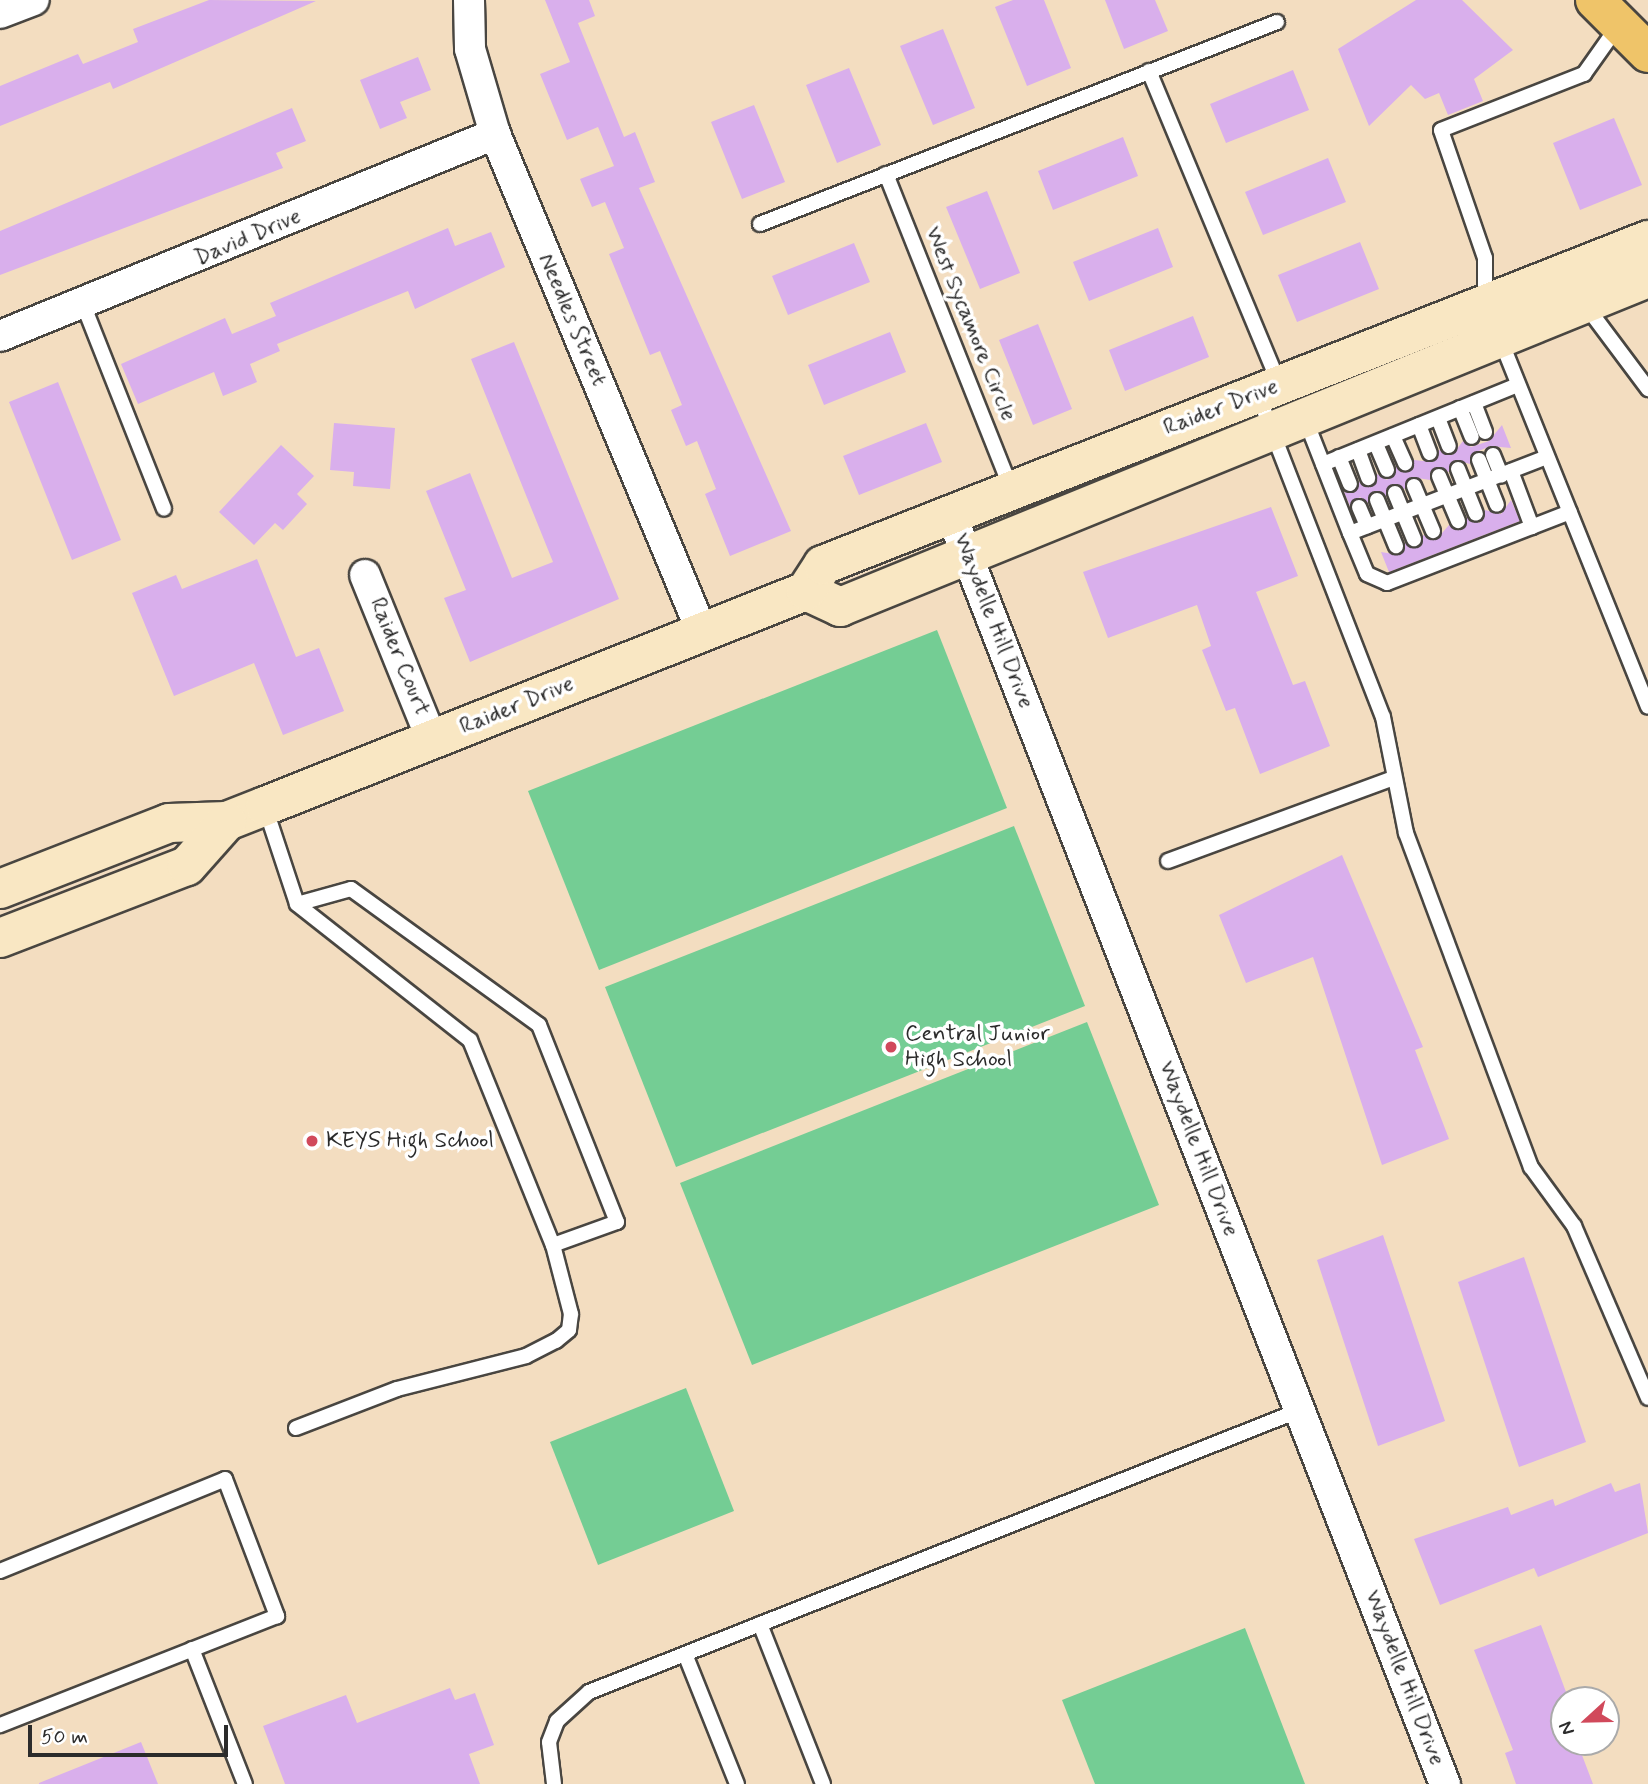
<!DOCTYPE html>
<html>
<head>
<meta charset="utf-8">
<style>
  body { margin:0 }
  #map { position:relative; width:1648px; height:1784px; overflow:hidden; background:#f3ddc0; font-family:Mynerve,sans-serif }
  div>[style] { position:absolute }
  .green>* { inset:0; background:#74cd94 }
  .building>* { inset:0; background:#d9afec }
  .roads { filter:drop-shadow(2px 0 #494641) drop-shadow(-2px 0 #494641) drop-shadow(0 2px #494641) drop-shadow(0 -2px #494641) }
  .service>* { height:14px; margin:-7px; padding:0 7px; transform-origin:7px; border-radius:7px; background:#fff }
  .minor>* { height:30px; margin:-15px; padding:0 15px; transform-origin:15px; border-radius:15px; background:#fff }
  .secondary>* { height:38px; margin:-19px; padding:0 19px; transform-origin:19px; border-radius:19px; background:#f9e7c3 }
  .primary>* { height:38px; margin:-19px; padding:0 19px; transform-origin:19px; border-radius:19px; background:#efc469 }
  .dots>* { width:19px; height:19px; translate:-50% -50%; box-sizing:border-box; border:4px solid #fff; border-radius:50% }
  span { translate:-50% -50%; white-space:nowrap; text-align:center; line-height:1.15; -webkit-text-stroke:7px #fff; paint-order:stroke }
  .street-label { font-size:23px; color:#2b2b2b }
  .poi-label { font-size:23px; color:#2b2b2b }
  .left { translate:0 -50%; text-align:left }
  .north { position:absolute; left:1550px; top:1686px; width:70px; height:70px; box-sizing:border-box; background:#fff; border:2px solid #aaa; border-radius:50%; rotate:248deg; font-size:19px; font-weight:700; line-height:28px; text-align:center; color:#2b2b2b }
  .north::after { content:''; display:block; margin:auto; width:24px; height:32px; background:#d1495b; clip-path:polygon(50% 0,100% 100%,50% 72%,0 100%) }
  .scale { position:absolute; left:28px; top:1725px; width:200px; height:32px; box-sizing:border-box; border:4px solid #2b2b2b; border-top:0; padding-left:9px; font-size:21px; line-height:24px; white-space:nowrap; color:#2b2b2b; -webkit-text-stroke:5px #fff; paint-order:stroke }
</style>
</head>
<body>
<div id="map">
  <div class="green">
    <div style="clip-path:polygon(937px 630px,1007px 808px,599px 970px,528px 791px)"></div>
    <div style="clip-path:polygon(1014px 826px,1085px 1006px,676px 1167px,605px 987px)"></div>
    <div style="clip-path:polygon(1087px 1022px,1159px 1205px,752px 1365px,680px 1183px)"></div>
    <div style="clip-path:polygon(686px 1388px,734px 1511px,598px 1565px,550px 1442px)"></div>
    <div style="clip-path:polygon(1245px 1628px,1305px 1784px,1095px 1784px,1062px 1700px)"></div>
  </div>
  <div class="building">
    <div style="clip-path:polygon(209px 0,316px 1px,113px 89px,110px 82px,0 126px,0 86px,78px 54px,83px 64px,138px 42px,133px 29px)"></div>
    <div style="clip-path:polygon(545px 0,589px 0,595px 16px,578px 23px,624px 137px,635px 132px,655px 182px,639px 188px,791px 531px,730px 556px,705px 494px,716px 489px,697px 441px,686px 446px,671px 410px,682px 405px,660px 351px,650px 355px,609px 254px,624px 248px,605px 202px,592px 207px,580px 179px,614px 166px,598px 127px,567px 140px,540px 74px,570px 62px)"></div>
    <div style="clip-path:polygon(1013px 0,1044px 0,1071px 68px,1027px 86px,995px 7px)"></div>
    <div style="clip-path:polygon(1105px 0,1155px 0,1168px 31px,1124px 49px)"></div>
    <div style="clip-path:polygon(1416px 0,1462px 0,1513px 50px,1474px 79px,1483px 101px,1448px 115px,1439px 93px,1425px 99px,1411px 85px,1369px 126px,1338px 49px)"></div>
    <div style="clip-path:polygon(943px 29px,975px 108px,933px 125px,900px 46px)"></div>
    <div style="clip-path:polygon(418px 57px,431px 90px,400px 102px,407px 118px,380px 129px,360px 80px)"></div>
    <div style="clip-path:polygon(849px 68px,881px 145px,837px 163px,806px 85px)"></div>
    <div style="clip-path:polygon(1293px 70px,1309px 110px,1226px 143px,1210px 104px)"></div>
    <div style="clip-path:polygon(754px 105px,785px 182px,742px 199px,711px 122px)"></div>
    <div style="clip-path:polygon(292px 108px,306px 141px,276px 153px,283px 168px,0 275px,0 231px)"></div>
    <div style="clip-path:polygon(1614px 118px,1642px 185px,1580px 210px,1553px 143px)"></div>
    <div style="clip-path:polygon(1123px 137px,1138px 176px,1053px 210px,1038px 171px)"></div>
    <div style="clip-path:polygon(1328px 158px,1346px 202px,1263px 235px,1245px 192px)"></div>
    <div style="clip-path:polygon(987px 191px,1020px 273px,980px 289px,946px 207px)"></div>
    <div style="clip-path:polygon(448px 228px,455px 246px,491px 232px,505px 267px,415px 309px,408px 291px,277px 344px,280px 351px,250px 364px,257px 382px,223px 396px,214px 372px,138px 404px,121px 364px,225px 318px,232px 334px,276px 316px,270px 303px)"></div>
    <div style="clip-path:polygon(1158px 228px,1173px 267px,1089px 301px,1073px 262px)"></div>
    <div style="clip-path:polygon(1360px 242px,1379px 289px,1297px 322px,1278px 275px)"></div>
    <div style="clip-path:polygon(854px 243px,870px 282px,788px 315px,772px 276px)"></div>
    <div style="clip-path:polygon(1193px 316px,1209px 357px,1125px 391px,1109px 350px)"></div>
    <div style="clip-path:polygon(1038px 324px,1072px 409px,1033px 425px,999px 340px)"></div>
    <div style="clip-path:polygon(890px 332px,906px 372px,824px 405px,808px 365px)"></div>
    <div style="clip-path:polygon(514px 342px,619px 599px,470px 662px,444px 598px,466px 590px,426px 491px,470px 473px,512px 578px,553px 562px,471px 359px)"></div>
    <div style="clip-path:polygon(58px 382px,121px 540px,72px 560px,9px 402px)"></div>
    <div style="clip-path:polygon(334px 423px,395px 428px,390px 489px,353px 486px,354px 472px,330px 470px)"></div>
    <div style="clip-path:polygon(926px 423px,942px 462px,859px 495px,843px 456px)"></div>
    <div style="clip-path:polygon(1502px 425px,1511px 448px,1490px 446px,1472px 454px,1470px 464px,1455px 460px,1449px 472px,1436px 467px,1430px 480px,1411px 477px,1405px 489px,1392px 484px,1386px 497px,1374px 491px,1368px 503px,1360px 497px,1350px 506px,1344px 492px,1354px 493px,1359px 482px,1371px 487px,1377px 474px,1387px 480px,1396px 467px,1409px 471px,1414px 460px,1433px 462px,1439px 450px,1452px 455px,1463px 441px,1471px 447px,1489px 441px)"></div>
    <div style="clip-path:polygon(281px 445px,314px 476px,297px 494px,307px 504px,283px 530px,275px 523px,254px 545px,219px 512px)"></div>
    <div style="clip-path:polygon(1511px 500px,1520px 521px,1389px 572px,1381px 552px,1399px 555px,1405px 543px,1418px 548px,1423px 535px,1436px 540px,1449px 525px,1461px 530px,1467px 517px,1480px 523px,1485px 510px,1501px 514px)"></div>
    <div style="clip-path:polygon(1271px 507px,1298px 576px,1256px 592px,1293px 685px,1305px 681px,1330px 746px,1260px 774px,1235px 708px,1226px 711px,1202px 650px,1211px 646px,1197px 605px,1108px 638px,1083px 572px)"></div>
    <div style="clip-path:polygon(257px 559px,296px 657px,319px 648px,344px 711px,283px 735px,254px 663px,174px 696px,132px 593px,176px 575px,182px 589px)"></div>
    <div style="clip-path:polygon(1342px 855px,1423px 1047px,1415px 1050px,1449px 1139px,1382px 1165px,1313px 957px,1246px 983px,1219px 915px)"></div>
    <div style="clip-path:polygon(1383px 1235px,1445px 1421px,1378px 1446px,1317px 1260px)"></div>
    <div style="clip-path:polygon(1524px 1257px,1586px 1442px,1519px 1467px,1458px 1282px)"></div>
    <div style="clip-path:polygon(1611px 1483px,1615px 1492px,1640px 1483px,1648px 1533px,1538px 1577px,1534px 1568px,1440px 1605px,1414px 1539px,1508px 1507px,1511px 1515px,1553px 1499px,1555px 1506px)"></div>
    <div style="clip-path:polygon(1541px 1625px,1569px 1700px,1564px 1700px,1564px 1742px,1577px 1742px,1593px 1784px,1516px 1784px,1505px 1753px,1513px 1750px,1474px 1650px)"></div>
    <div style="clip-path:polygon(450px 1688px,455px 1700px,475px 1693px,494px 1745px,469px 1754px,480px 1784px,285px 1784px,263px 1726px,346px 1695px,357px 1723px)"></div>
    <div style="clip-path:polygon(141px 1742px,158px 1784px,39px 1784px,39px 1783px)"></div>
  </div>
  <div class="roads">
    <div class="service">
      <div style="left:1149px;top:71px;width:339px;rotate:67.4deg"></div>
      <div style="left:886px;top:174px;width:338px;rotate:68.3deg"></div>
      <div style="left:760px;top:224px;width:555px;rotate:-21.34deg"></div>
      <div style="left:1485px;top:302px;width:44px;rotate:-90deg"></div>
      <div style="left:1485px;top:258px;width:135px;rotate:-109deg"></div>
      <div style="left:1441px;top:130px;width:154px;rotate:-21.4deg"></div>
      <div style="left:1584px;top:74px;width:59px;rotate:-54.7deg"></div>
      <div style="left:83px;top:304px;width:220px;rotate:68.4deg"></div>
      <div style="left:1586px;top:306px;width:104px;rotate:53.2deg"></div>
      <div style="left:1501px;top:341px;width:394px;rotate:68.1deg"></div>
      <div style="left:1258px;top:395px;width:345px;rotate:68.8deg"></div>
      <div style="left:1383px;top:717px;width:118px;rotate:78.8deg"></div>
      <div style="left:1406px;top:833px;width:357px;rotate:69.5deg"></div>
      <div style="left:1531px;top:1167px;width:73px;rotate:53.9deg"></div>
      <div style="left:1574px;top:1226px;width:187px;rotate:66.7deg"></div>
      <div style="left:1474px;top:403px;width:31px;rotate:69deg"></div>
      <div style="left:1460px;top:408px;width:31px;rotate:68deg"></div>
      <div style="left:1438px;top:418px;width:30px;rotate:69deg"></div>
      <div style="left:1306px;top:421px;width:120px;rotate:68.6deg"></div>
      <div style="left:1350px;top:533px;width:211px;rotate:-21.1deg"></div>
      <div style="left:1419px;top:425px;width:30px;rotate:69deg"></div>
      <div style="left:1393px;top:436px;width:30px;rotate:66deg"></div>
      <div style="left:1376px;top:444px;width:28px;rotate:67deg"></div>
      <div style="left:1358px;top:450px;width:30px;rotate:70deg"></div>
      <div style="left:1493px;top:455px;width:22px;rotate:68deg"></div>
      <div style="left:1339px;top:457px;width:29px;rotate:68deg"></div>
      <div style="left:1479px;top:460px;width:48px;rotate:68.2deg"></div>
      <div style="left:1323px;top:464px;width:210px;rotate:-22.1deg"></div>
      <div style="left:1458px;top:469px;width:48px;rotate:68.2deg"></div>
      <div style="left:1511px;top:471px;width:60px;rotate:69.4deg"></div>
      <div style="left:1439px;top:476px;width:49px;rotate:67.1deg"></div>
      <div style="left:1414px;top:486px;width:49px;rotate:67.1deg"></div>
      <div style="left:1395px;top:493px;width:50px;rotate:67.6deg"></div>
      <div style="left:1377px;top:500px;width:50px;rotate:67.6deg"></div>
      <div style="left:1359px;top:507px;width:21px;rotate:67deg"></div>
      <div style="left:1350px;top:533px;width:44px;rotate:67.5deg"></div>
      <div style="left:1367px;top:574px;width:22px;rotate:24deg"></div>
      <div style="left:1387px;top:583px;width:196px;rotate:-21.2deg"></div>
      <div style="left:265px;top:807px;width:102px;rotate:71.7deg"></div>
      <div style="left:297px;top:904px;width:220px;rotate:38.2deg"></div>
      <div style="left:470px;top:1040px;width:221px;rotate:68deg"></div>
      <div style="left:553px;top:1245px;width:68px;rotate:-19.8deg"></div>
      <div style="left:617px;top:1222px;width:212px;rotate:-111.6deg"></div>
      <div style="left:539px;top:1025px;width:232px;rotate:-144.1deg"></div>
      <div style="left:351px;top:889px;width:56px;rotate:164.5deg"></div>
      <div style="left:1168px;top:861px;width:241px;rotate:-20.2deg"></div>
      <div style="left:296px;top:1428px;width:108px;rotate:-21.1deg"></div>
      <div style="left:397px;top:1389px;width:133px;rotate:-14.3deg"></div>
      <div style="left:526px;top:1356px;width:34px;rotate:-27deg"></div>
      <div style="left:556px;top:1341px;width:17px;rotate:-40deg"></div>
      <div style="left:569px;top:1330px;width:16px;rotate:-83deg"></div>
      <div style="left:571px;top:1314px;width:71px;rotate:-104.6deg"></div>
      <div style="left:0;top:1571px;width:243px;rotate:-22.2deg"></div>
      <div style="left:225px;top:1479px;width:147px;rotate:69.2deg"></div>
      <div style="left:277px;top:1616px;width:298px;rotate:158.5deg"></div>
      <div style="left:760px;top:1624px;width:172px;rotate:68.5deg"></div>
      <div style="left:192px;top:1649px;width:145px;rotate:68.6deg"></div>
      <div style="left:685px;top:1654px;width:140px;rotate:68.2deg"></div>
      <div style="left:554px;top:1784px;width:42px;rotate:-96.8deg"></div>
      <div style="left:549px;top:1742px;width:22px;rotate:-69deg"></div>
      <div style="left:557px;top:1721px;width:43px;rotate:-42.2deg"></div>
      <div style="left:589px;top:1692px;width:765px;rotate:-21.63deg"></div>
    </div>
    <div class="minor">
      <div style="left:469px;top:0;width:49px;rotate:88.8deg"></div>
      <div style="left:470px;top:49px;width:89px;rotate:73.6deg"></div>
      <div style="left:495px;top:134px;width:539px;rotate:67.43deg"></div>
      <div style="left:0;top:13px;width:36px;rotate:-21deg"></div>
      <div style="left:0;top:336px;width:535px;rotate:-22.2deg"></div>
      <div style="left:951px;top:514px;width:1363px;rotate:68.75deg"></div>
      <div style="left:365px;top:575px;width:178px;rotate:67.9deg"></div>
    </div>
    <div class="secondary">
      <div style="left:806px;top:591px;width:38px;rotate:25deg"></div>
      <div style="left:840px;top:607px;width:872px;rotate:-22.16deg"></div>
      <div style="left:0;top:889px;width:181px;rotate:-21.3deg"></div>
      <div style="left:169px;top:823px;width:58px;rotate:-2deg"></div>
      <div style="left:227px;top:821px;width:41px;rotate:-21.5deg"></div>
      <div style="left:265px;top:806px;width:582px;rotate:-21.67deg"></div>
      <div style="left:806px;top:591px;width:31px;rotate:-57deg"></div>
      <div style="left:823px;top:565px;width:887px;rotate:-21.5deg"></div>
      <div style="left:0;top:938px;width:200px;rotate:-21.1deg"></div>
      <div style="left:187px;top:866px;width:60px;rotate:-48.4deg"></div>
    </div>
    <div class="primary">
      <div style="left:1595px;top:0;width:75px;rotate:45deg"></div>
    </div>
  </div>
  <div class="dots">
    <div style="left:891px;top:1047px;background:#d1495b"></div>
    <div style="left:312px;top:1141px;background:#d1495b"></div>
  </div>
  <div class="street-label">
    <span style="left:248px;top:238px;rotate:-23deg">David Drive</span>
    <span style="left:572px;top:320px;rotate:67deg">Needles Street</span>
    <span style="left:970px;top:324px;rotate:68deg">West Sycamore Circle</span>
    <span style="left:1221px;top:408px;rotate:-21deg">Raider Drive</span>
    <span style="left:993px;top:621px;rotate:69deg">Waydelle Hill Drive</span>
    <span style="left:399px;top:657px;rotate:68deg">Raider Court</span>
    <span style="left:517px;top:706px;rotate:-22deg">Raider Drive</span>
    <span style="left:1198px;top:1149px;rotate:69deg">Waydelle Hill Drive</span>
    <span style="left:1404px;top:1678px;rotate:69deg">Waydelle Hill Drive</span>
  </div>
  <div class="poi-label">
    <span class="left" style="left:905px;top:1047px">Central Junior<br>High School</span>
    <span class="left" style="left:326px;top:1141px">KEYS High School</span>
  </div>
  <div class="north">N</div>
  <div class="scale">50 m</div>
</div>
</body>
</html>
